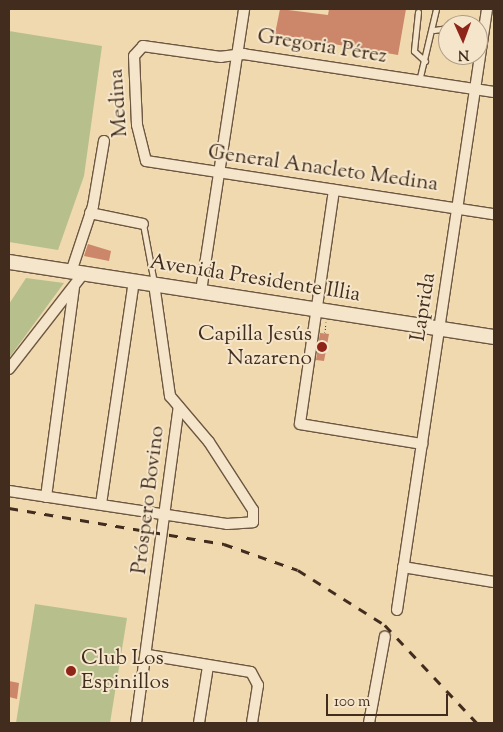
<!DOCTYPE html>
<html>
<head>
<meta charset="utf-8">
<style>
  body { margin:0 }
  #map { position:relative; width:503px; height:732px; overflow:hidden; background:#f0d9af; font-family:"Sorts Mill Goudy",serif }
  div>[style] { position:absolute }
  .green>* { inset:0; background:#b7c08c }
  .building>* { inset:0; background:#cc8669 }
  .path>* { height:1px; margin-top:-0.5px; transform-origin:0; background:repeating-linear-gradient(90deg,#412c1e 0 1px,transparent 0 3.5px) }
  .roads { filter:drop-shadow(1px 0 #6d5742) drop-shadow(-1px 0 #6d5742) drop-shadow(0 1px #6d5742) drop-shadow(0 -1px #6d5742) }
  .lane>* { height:5px; margin:-2.5px; padding:0 2.5px; transform-origin:2.5px; border-radius:2.5px; background:#f5e6cb }
  .street>* { height:10px; margin:-5px; padding:0 5px; transform-origin:5px; border-radius:5px; background:#f5e6cb }
  .secondary>* { height:14px; margin:-7px; padding:0 7px; transform-origin:7px; border-radius:7px; background:#f5e6cb }
  .rail>* { height:2.5px; margin-top:-1.25px; transform-origin:0; background:repeating-linear-gradient(90deg,#412c1e 0 9px,transparent 0 18px) }
  .dots>* { width:14px; height:14px; translate:-50% -50%; box-sizing:border-box; border:2px solid #f5e6cb; border-radius:50% }
  span { translate:-50% -50%; white-space:nowrap; text-align:center; line-height:1.15; -webkit-text-stroke:4px #f5e6cb; paint-order:stroke }
  .street-label { font-size:21px; color:#412c1e }
  .poi-label { font-size:21px; color:#412c1e }
  .right { translate:-100% -50%; text-align:right }
  .left { translate:0 -50%; text-align:left }
  .frame { position:absolute; inset:0; border:10px solid #412c1e; pointer-events:none }
  .north { position:absolute; left:438px; top:15px; width:50px; height:50px; box-sizing:border-box; background:#f5e6cb; border:1px solid #ad9c86; border-radius:50%; rotate:178deg; font-size:14px; font-weight:700; line-height:20px; text-align:center; color:#412c1e }
  .north::after { content:''; display:block; margin:auto; width:18px; height:22px; background:#8f2418; clip-path:polygon(50% 0,100% 100%,50% 72%,0 100%) }
  .scale { position:absolute; left:326px; top:694px; width:122px; height:22px; box-sizing:border-box; border:2px solid #412c1e; border-top:0; padding-left:6px; font-size:15px; line-height:18px; white-space:nowrap; color:#412c1e; -webkit-text-stroke:4px #f5e6cb; paint-order:stroke }
</style>
</head>
<body>
<div id="map">
  <div class="green">
    <div style="clip-path:polygon(9px 31px,102px 46px,84px 176px,58px 250px,9px 242px)"></div>
    <div style="clip-path:polygon(26px 278px,64px 283px,9px 358px,9px 304px)"></div>
    <div style="clip-path:polygon(35px 604px,127px 618px,110px 723px,16px 723px)"></div>
  </div>
  <div class="building">
    <div style="clip-path:polygon(280px 9px,328px 15px,329px 9px,406px 9px,398px 55px,275px 34px)"></div>
    <div style="clip-path:polygon(88px 244px,111px 251px,109px 261px,84px 256px)"></div>
    <div style="clip-path:polygon(320px 333px,329px 334px,324px 361px,316px 360px)"></div>
    <div style="clip-path:polygon(9px 681px,19px 683px,17px 699px,9px 697px)"></div>
  </div>
  <div class="path">
    <div style="left:325px;top:333px;width:11px;rotate:-85deg"></div>
  </div>
  <div class="roads">
    <div class="lane">
      <div style="left:418px;top:12px;width:39px;rotate:96deg"></div>
      <div style="left:414px;top:51px;width:15px;rotate:42deg"></div>
      <div style="left:434px;top:30px;width:14px;rotate:-8deg"></div>
      <div style="left:419px;top:81px;width:74px;rotate:-76.7deg"></div>
      <div style="left:143px;top:224px;width:60px;rotate:79.4deg"></div>
    </div>
    <div class="street">
      <div style="left:494px;top:92px;width:253px;rotate:-171.4deg"></div>
      <div style="left:244px;top:54px;width:23px;rotate:173deg"></div>
      <div style="left:221px;top:57px;width:79px;rotate:-172deg"></div>
      <div style="left:143px;top:46px;width:13px;rotate:132deg"></div>
      <div style="left:134px;top:56px;width:69px;rotate:87.5deg"></div>
      <div style="left:137px;top:125px;width:37px;rotate:76deg"></div>
      <div style="left:146px;top:161px;width:352px;rotate:8.7deg"></div>
      <div style="left:334px;top:190px;width:236px;rotate:98.3deg"></div>
      <div style="left:300px;top:424px;width:124px;rotate:9.3deg"></div>
      <div style="left:90px;top:213px;width:54px;rotate:11.7deg"></div>
      <div style="left:71px;top:272px;width:70px;rotate:-71.6deg"></div>
      <div style="left:93px;top:206px;width:66px;rotate:-80.4deg"></div>
      <div style="left:201px;top:291px;width:285px;rotate:-81.3deg"></div>
      <div style="left:9px;top:369px;width:120px;rotate:-52.1deg"></div>
      <div style="left:9px;top:491px;width:220px;rotate:8.6deg"></div>
      <div style="left:227px;top:524px;width:26px;rotate:-4deg"></div>
      <div style="left:253px;top:522px;width:12px;rotate:-90deg"></div>
      <div style="left:253px;top:510px;width:81px;rotate:-122.9deg"></div>
      <div style="left:209px;top:442px;width:60px;rotate:-130.3deg"></div>
      <div style="left:170px;top:396px;width:114px;rotate:-98.1deg"></div>
      <div style="left:46px;top:497px;width:212px;rotate:-82.4deg"></div>
      <div style="left:101px;top:504px;width:225px;rotate:-81.6deg"></div>
      <div style="left:403px;top:567px;width:92px;rotate:9.4deg"></div>
      <div style="left:397px;top:610px;width:608px;rotate:-81.48deg"></div>
      <div style="left:148px;top:655px;width:104px;rotate:9.4deg"></div>
      <div style="left:251px;top:672px;width:15px;rotate:62deg"></div>
      <div style="left:258px;top:685px;width:38px;rotate:99deg"></div>
      <div style="left:136px;top:723px;width:319px;rotate:-82.3deg"></div>
      <div style="left:199px;top:723px;width:58px;rotate:-81deg"></div>
      <div style="left:369px;top:723px;width:88px;rotate:-79.6deg"></div>
    </div>
    <div class="secondary">
      <div style="left:9px;top:262px;width:491px;rotate:8.8deg"></div>
    </div>
  </div>
  <div class="rail">
    <div style="left:9px;top:508px;width:218px;rotate:9.5deg"></div>
    <div style="left:224px;top:544px;width:78px;rotate:19.4deg"></div>
    <div style="left:298px;top:570px;width:103px;rotate:32.3deg"></div>
    <div style="left:385px;top:625px;width:134px;rotate:46.8deg"></div>
  </div>
  <div class="dots">
    <div style="left:322px;top:347px;background:#8f2418"></div>
    <div style="left:71px;top:671px;background:#8f2418"></div>
  </div>
  <div class="street-label">
    <span style="left:322px;top:47px;rotate:9deg">Gregoria Pérez</span>
    <span style="left:119px;top:103px;rotate:-94deg">Medina</span>
    <span style="left:323px;top:169px;rotate:8deg">General Anacleto Medina</span>
    <span style="left:255px;top:279px;rotate:9deg">Avenida Presidente Illia</span>
    <span style="left:424px;top:307px;rotate:-81deg">Laprida</span>
    <span style="left:149px;top:500px;rotate:-83deg">Próspero Bovino</span>
  </div>
  <div class="poi-label">
    <span class="right" style="left:312px;top:347px">Capilla Jesús<br>Nazareno</span>
    <span class="left" style="left:81px;top:671px">Club Los<br>Espinillos</span>
  </div>
  <div class="frame"></div>
  <div class="north">N</div>
  <div class="scale">100 m</div>
</div>
</body>
</html>
